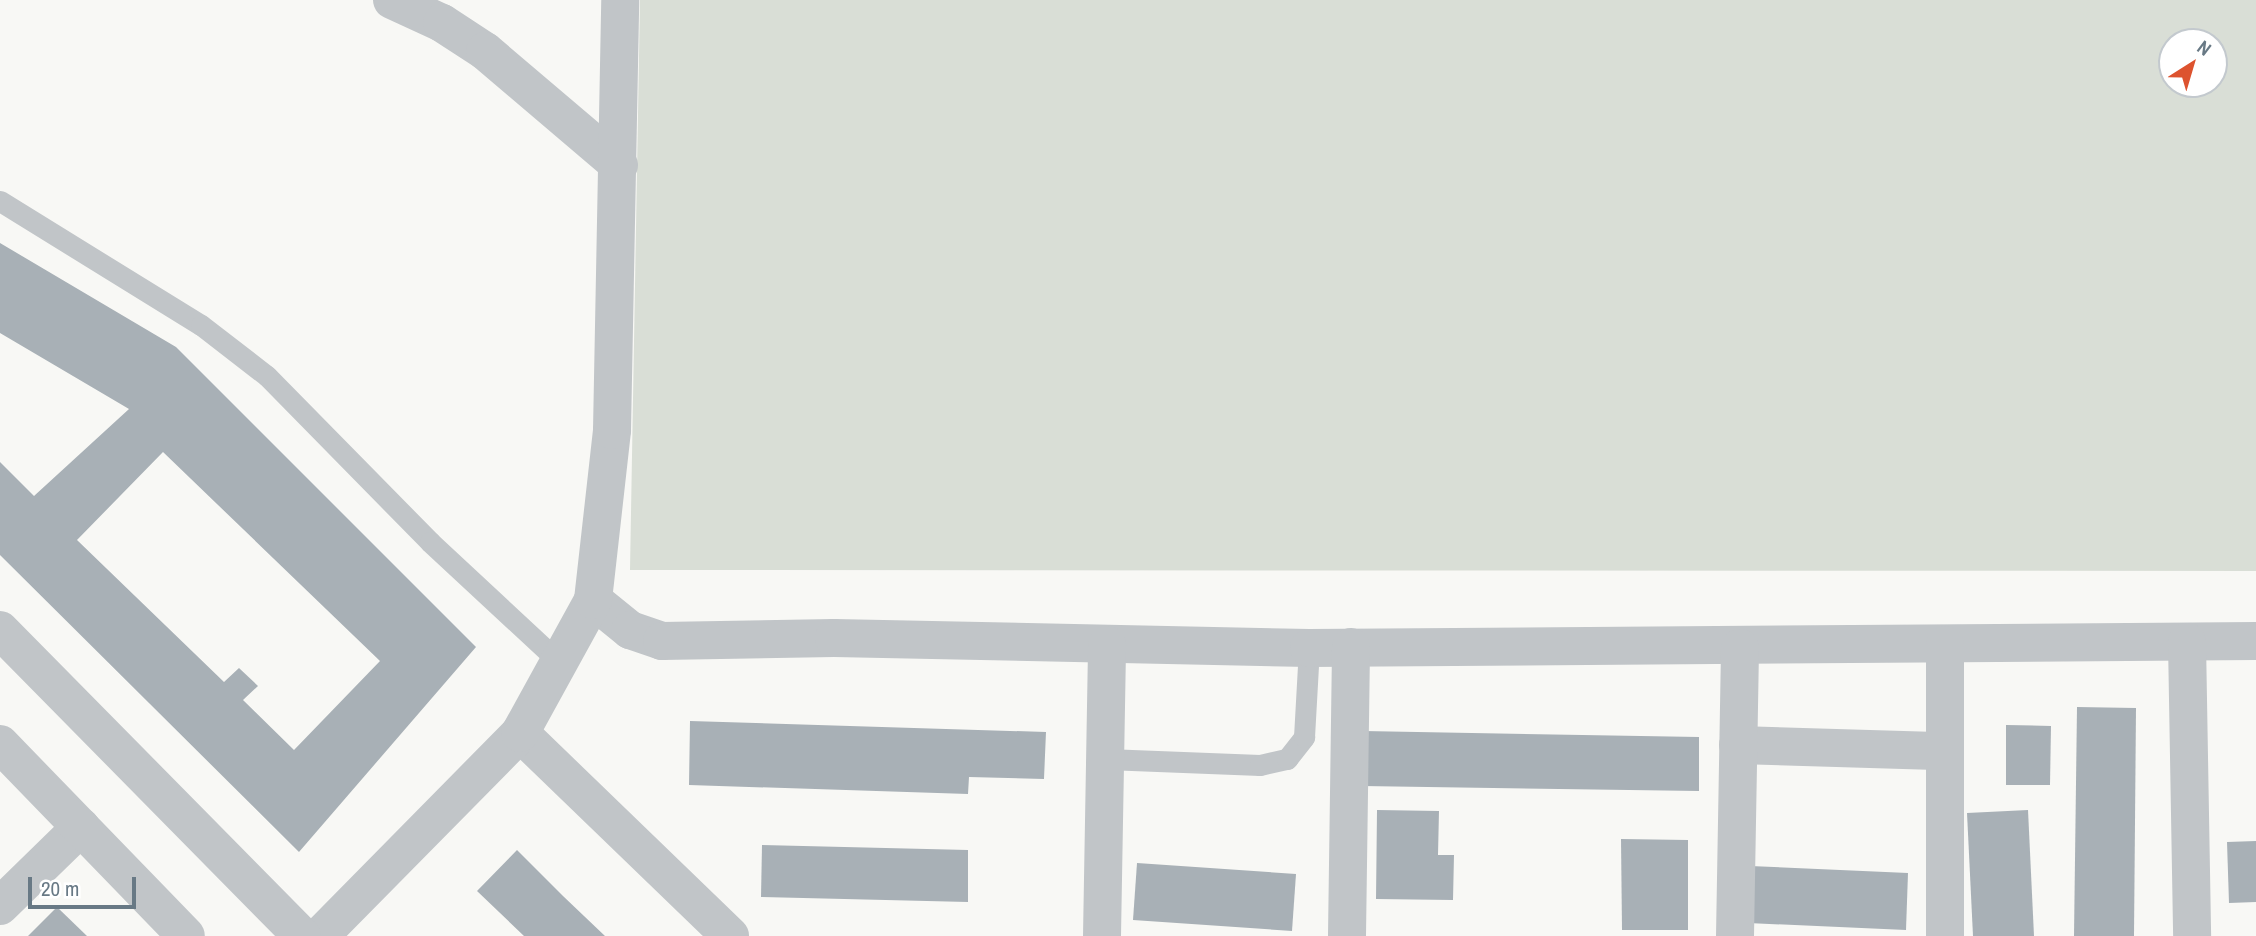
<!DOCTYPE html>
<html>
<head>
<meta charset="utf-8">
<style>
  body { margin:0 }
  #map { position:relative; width:2256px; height:936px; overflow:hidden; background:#f8f8f5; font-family:"Archivo Narrow",sans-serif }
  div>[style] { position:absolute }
  .green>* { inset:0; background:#d9ded6 }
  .building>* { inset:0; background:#a8b0b6 }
  .service>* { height:21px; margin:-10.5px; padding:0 10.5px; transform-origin:10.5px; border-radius:10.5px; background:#c1c5c8 }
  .minor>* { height:38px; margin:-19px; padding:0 19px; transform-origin:19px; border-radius:19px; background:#c1c5c8 }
  .tertiary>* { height:38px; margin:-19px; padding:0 19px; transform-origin:19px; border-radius:19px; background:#c1c5c8 }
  span { translate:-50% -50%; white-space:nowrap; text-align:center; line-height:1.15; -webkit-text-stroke:7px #fff; paint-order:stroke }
  .north { position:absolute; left:2158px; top:28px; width:70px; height:70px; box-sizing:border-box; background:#fff; border:2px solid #c3c9ce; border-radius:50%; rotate:37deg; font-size:19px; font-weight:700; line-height:28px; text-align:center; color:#687985 }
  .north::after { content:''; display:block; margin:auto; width:24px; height:32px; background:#dd532f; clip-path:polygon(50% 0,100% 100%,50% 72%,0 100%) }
  .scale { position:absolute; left:28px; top:877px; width:108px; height:32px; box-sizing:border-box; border:4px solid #687985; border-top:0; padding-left:9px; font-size:21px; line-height:24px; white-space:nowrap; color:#687985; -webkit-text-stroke:5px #fff; paint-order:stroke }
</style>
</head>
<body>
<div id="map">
  <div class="green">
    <div style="clip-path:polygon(evenodd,640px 0,2256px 0,2256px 571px,630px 570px,640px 0,2172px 42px,2214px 42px,2214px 84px,2172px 84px,2172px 42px)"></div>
  </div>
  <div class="building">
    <div style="clip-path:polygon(evenodd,0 243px,176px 347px,476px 647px,299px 852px,0 555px,0 462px,34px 496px,129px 409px,0 333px,0 243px,163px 452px,380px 661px,294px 750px,243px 700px,258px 686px,239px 668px,224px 682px,77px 540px,163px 452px)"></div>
    <div style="clip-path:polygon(2077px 707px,2136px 708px,2134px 936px,2074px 936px)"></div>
    <div style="clip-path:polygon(690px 721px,1046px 732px,1044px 779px,969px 777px,968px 794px,689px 785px)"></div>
    <div style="clip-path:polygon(2006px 725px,2051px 726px,2050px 785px,2006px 785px)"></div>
    <div style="clip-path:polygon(1363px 731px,1699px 737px,1699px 791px,1362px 786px)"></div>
    <div style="clip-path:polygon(1377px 810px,1439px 811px,1438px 855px,1454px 855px,1453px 900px,1376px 899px)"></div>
    <div style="clip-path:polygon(2028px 810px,2034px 936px,1973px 936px,1967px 813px)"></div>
    <div style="clip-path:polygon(1621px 839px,1688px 840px,1688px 930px,1622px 930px)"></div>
    <div style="clip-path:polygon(2256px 841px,2256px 902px,2229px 903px,2227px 842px)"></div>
    <div style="clip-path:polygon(762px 845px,968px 850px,968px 902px,761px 897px)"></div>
    <div style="clip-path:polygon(517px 850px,563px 896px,605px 936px,524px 936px,477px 891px)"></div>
    <div style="clip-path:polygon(1137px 863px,1296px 874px,1292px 931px,1133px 920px)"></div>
    <div style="clip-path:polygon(1750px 866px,1908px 873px,1906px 930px,1748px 923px)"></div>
    <div style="clip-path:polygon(57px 907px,87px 936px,28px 936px)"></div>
  </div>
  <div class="service">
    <div style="left:0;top:201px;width:236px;rotate:31.7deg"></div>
    <div style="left:201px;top:325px;width:83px;rotate:37.7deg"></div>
    <div style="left:267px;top:376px;width:233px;rotate:45.5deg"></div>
    <div style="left:430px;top:542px;width:178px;rotate:42.9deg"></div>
    <div style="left:1106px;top:759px;width:154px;rotate:2.2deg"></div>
    <div style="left:1260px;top:765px;width:28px;rotate:-13deg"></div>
    <div style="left:1287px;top:759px;width:28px;rotate:-52deg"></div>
    <div style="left:1304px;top:737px;width:89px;rotate:-86.8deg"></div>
  </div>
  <div class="minor">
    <div style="left:392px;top:0;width:55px;rotate:24.7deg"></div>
    <div style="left:442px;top:23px;width:51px;rotate:33.1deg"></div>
    <div style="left:485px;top:51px;width:176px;rotate:40.4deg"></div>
    <div style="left:593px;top:600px;width:48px;rotate:39deg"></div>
    <div style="left:630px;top:630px;width:34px;rotate:19deg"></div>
    <div style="left:662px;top:641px;width:172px;rotate:-1deg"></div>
    <div style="left:834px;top:638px;width:475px;rotate:1.2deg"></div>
    <div style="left:1309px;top:648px;width:947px;rotate:-0.42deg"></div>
    <div style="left:2187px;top:642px;width:294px;rotate:89deg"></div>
    <div style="left:520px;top:733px;width:292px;rotate:44deg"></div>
    <div style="left:1738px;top:745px;width:207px;rotate:1.7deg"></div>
    <div style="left:0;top:906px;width:113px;rotate:-44.3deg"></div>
    <div style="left:320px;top:936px;width:285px;rotate:-45.4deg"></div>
    <div style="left:520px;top:733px;width:152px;rotate:-61.2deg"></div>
    <div style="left:593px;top:600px;width:171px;rotate:-83.6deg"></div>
    <div style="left:612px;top:430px;width:430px;rotate:-88.9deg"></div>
    <div style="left:1102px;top:936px;width:291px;rotate:-89deg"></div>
    <div style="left:1347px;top:936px;width:289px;rotate:-89.2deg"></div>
    <div style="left:1735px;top:936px;width:288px;rotate:-89deg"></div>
    <div style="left:1945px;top:936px;width:291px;rotate:-90deg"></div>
  </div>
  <div class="tertiary">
    <div style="left:0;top:630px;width:430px;rotate:45.4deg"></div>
    <div style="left:0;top:744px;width:267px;rotate:45.9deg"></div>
  </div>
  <div class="north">N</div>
  <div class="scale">20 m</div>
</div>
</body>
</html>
